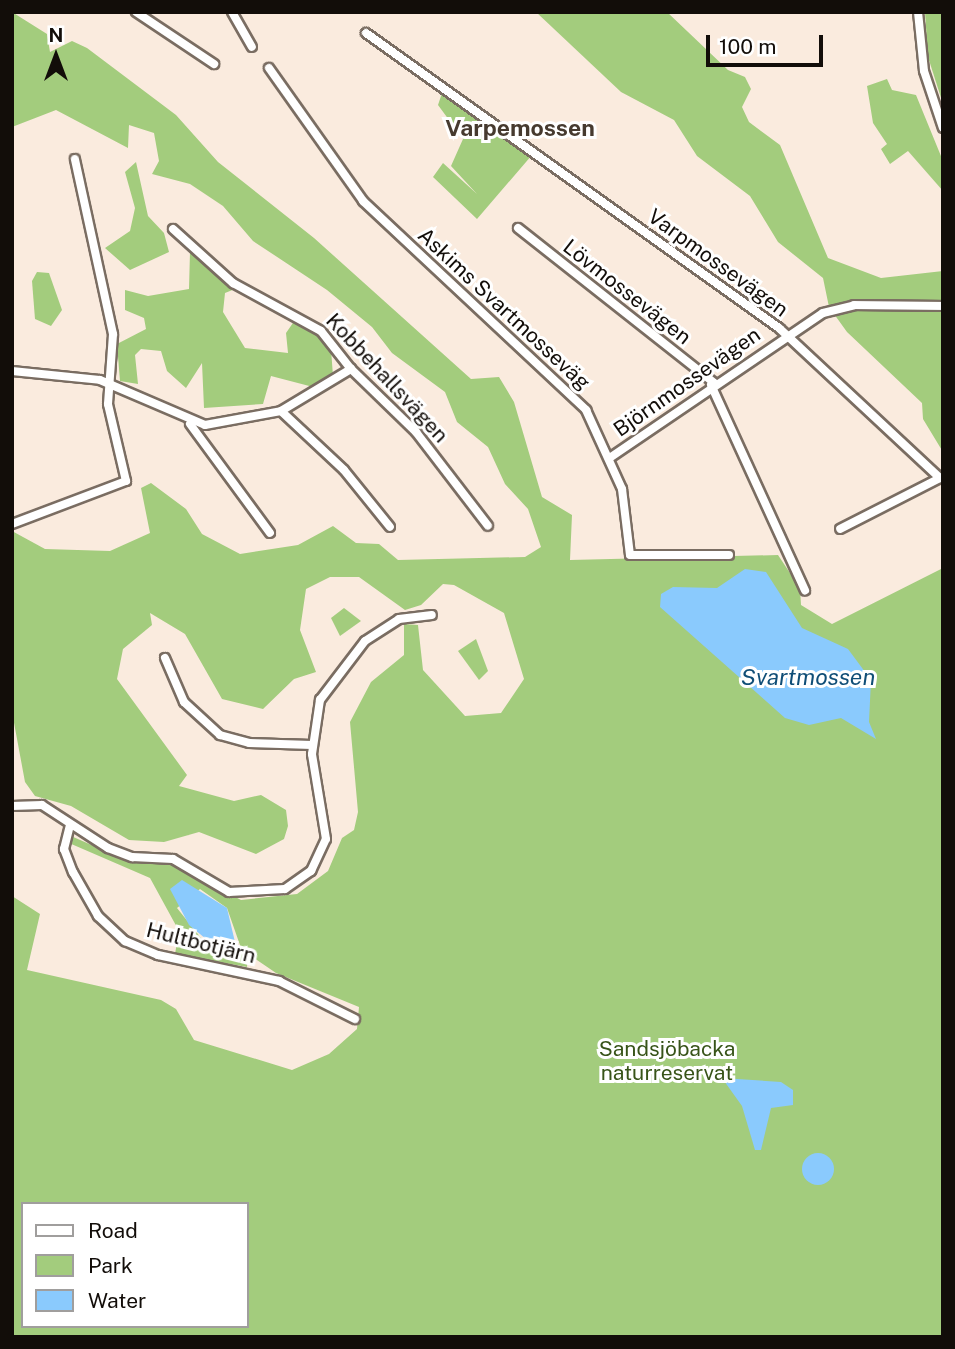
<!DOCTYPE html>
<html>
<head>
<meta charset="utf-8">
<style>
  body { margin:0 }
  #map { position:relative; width:955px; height:1349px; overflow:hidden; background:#faebde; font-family:"Public Sans",sans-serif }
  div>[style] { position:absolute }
  .green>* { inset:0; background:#a3cc7d }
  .water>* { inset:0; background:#8acafd }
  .round { border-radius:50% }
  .roads { filter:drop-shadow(2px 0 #7a6d62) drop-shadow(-2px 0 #7a6d62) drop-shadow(0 2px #7a6d62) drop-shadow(0 -2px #7a6d62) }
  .street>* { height:8px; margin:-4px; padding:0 4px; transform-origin:4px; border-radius:4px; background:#fff }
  span { translate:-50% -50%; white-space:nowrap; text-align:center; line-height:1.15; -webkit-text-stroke:6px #fff; paint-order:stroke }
  .street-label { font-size:21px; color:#120d09 }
  .park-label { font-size:21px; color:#385419 }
  .neighbourhood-label { font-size:23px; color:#463a2f; font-weight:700 }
  .water-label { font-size:23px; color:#104e77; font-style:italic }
  .frame { position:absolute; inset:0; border:14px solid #120d09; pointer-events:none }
  .legend { position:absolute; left:21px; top:1202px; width:228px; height:126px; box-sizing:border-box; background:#fff; border:2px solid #a09e9d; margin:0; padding:9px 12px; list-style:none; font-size:21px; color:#120d09 }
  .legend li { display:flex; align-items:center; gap:14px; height:35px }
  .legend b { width:35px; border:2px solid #a09e9d }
  .north { position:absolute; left:21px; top:21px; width:70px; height:70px; -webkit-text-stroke:5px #fff; paint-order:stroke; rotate:0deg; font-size:19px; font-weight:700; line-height:28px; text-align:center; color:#120d09 }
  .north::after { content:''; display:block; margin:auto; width:24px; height:32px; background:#120d09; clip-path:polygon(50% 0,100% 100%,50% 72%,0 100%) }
  .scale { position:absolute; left:706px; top:35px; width:117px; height:32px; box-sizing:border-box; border:4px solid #120d09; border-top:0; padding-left:9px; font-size:21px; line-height:24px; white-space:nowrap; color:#120d09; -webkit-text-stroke:5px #fff; paint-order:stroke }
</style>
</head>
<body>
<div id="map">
  <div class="green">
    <div style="clip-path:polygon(evenodd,12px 12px,47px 34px,50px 52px,72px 41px,87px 48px,176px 115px,218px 162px,314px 238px,471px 379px,499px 377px,514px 402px,542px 497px,572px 515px,570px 560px,778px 555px,800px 588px,801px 605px,832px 624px,943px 568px,943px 1337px,12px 1337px,12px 896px,40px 914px,27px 970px,161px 1000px,176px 1009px,194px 1040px,292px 1070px,329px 1054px,357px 1029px,359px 1007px,276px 973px,248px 954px,247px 967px,175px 954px,179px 931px,150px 878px,69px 843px,71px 836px,128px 861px,174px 865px,241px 900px,297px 894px,328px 871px,342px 838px,354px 830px,358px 812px,350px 722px,371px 682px,404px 655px,404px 624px,418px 625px,423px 670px,465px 716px,501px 713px,524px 679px,504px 613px,454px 585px,443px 584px,421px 605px,405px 610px,359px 577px,330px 577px,306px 589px,300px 630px,316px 672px,294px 679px,263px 709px,222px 699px,185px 634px,150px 613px,152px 625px,123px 649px,117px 679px,187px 775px,179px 786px,234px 801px,261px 795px,286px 810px,288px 826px,284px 839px,256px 854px,199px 832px,164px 842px,129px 840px,71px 806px,35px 796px,25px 782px,12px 712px,12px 531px,45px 549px,110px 551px,150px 533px,141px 488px,151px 483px,186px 509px,202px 534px,240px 554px,298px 545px,333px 526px,356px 543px,379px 544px,398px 560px,525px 557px,541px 547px,528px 509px,505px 484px,488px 447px,457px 422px,445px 392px,392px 353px,372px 327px,327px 290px,253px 241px,223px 206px,190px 184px,152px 174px,159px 161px,154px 133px,129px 125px,128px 148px,56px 110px,12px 127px,12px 12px,200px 889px,227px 908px,241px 948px,228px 955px,201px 938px,177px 908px,200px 889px,12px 12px,23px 1204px,247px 1204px,247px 1326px,23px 1326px,23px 1204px)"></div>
    <div style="clip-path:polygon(536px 12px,667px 12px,728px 70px,745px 77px,751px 89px,742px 107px,749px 122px,780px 145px,828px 258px,881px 278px,943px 271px,943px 452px,923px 419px,922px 403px,847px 332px,829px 307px,823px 278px,778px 242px,750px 196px,697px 156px,674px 120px,621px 92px)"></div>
    <div style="clip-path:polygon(925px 12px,943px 12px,943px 104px,928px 57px)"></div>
    <div style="clip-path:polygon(887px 79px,892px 90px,916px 95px,943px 161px,943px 191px,908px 151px,890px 164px,881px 149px,887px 144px,873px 123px,867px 86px)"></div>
    <div style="clip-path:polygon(444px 87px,532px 155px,477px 219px,433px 177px,443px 163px,477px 194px,451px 166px,463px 139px,438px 105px)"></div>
    <div style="clip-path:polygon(136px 162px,148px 216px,164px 233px,169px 252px,130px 270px,105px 248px,130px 231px,135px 208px,125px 172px)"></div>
    <div style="clip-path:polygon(190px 252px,235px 289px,225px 293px,223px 312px,245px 348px,288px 353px,286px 333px,295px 320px,313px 328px,331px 349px,333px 376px,317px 388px,271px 376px,263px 404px,204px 408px,202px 363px,186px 388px,167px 371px,161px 351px,141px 349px,135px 355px,138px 384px,120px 381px,117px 344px,146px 329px,144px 318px,125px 310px,125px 290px,148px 296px,189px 289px)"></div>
    <div style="clip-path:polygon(37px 272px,49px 273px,62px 310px,51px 326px,35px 319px,32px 281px)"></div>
    <div style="clip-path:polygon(344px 608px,361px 621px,340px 636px,331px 618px)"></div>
    <div style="clip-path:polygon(476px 639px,488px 671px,479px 680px,458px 651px)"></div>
  </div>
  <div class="water">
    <div style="clip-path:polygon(745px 569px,766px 572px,802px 628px,848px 649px,871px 680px,869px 722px,876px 739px,841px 718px,809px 725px,785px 718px,660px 607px,661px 594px,673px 587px,717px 588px)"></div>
    <div style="clip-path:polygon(182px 880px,227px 908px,238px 955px,217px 948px,189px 925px,170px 889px)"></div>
    <div style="clip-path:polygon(722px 1078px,781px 1082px,793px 1090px,793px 1105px,771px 1108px,761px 1150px,755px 1150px,742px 1106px)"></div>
    <div class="round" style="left:802px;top:1153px;width:32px;height:32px"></div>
  </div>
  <div class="roads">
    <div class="street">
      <div style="left:136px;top:12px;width:94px;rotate:33.7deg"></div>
      <div style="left:232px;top:12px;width:40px;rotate:60.3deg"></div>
      <div style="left:918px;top:12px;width:59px;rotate:84.2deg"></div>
      <div style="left:924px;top:71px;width:60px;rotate:71.6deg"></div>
      <div style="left:366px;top:33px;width:508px;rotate:35.54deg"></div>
      <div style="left:779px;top:328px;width:220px;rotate:43deg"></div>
      <div style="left:940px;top:478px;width:112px;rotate:153deg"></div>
      <div style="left:269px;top:68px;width:163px;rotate:54.7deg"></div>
      <div style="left:363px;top:201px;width:306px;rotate:43.1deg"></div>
      <div style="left:586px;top:410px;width:87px;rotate:65.5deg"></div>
      <div style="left:622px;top:489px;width:66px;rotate:83.1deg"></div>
      <div style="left:630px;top:555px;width:99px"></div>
      <div style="left:518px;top:228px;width:250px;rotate:38.3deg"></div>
      <div style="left:173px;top:229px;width:81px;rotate:42deg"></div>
      <div style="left:233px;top:283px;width:100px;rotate:28.6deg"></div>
      <div style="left:321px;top:331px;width:48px;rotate:51.7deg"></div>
      <div style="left:351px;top:369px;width:91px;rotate:44.1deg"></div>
      <div style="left:416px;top:432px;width:118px;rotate:52.5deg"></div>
      <div style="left:12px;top:371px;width:88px;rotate:5.8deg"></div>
      <div style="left:100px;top:380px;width:114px;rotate:23.2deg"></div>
      <div style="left:205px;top:425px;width:77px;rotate:-10.4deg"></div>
      <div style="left:281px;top:411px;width:82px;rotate:-31deg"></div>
      <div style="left:711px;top:385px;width:226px;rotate:65.4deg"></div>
      <div style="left:281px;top:411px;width:86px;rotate:43.1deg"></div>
      <div style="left:344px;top:470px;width:73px;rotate:51.1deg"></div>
      <div style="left:190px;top:424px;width:135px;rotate:53.7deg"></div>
      <div style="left:611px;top:457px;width:256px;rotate:-34.2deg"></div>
      <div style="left:823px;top:313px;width:32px;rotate:-14deg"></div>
      <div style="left:854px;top:305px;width:89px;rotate:0.6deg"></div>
      <div style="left:12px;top:524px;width:122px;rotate:-20.7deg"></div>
      <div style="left:126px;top:481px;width:79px;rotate:-103.2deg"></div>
      <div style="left:108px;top:404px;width:70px;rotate:-85.9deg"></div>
      <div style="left:113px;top:334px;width:179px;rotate:-102.3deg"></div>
      <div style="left:165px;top:658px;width:48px;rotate:66.6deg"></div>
      <div style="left:184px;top:702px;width:49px;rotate:42.5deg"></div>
      <div style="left:220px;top:735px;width:30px;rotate:15deg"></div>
      <div style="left:249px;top:743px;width:63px;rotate:1.8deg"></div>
      <div style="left:12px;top:806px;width:30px;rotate:-2deg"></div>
      <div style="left:42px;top:805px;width:79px;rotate:33.1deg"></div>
      <div style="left:108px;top:848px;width:26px;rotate:21deg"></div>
      <div style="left:132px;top:857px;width:41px;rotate:2.8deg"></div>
      <div style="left:173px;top:859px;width:65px;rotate:30.5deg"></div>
      <div style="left:229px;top:892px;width:56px;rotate:-3.1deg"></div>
      <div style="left:285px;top:889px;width:32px;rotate:-35deg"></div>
      <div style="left:311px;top:871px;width:35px;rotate:-65deg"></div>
      <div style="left:326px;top:839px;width:86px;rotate:-99.4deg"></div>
      <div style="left:312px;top:754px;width:55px;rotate:-81.6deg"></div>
      <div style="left:320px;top:700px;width:74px;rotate:-52.7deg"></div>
      <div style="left:365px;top:641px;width:40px;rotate:-32.9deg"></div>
      <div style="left:399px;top:619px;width:33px;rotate:-7deg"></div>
      <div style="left:70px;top:825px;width:25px;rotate:104deg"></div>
      <div style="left:64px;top:849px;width:25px;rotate:69deg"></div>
      <div style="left:73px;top:872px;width:51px;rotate:60.4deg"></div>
      <div style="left:98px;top:916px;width:37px;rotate:43deg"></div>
      <div style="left:125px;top:941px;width:36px;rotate:23deg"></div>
      <div style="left:158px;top:955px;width:124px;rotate:12.1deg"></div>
      <div style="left:279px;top:981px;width:85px;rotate:26.6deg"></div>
    </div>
  </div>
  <div class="street-label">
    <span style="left:718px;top:263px;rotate:36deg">Varpmossevägen</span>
    <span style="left:627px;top:292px;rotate:38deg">Lövmossevägen</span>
    <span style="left:504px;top:309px;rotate:43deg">Askims Svartmosseväg</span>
    <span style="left:387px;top:378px;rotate:47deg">Kobbehallsvägen</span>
    <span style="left:687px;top:382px;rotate:-35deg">Björnmossevägen</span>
    <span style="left:201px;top:943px;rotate:14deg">Hultbotjärn</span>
  </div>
  <div class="park-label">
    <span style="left:667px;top:1061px">Sandsjöbacka<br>naturreservat</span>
  </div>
  <div class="neighbourhood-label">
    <span style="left:520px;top:128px">Varpemossen</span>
  </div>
  <div class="water-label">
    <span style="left:808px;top:677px">Svartmossen</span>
  </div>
  <div class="frame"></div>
  <ul class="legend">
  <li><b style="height:9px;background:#fff"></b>Road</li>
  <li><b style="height:19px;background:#a3cc7d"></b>Park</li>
  <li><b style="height:19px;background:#8acafd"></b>Water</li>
  </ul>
  <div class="north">N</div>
  <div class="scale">100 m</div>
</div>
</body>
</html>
